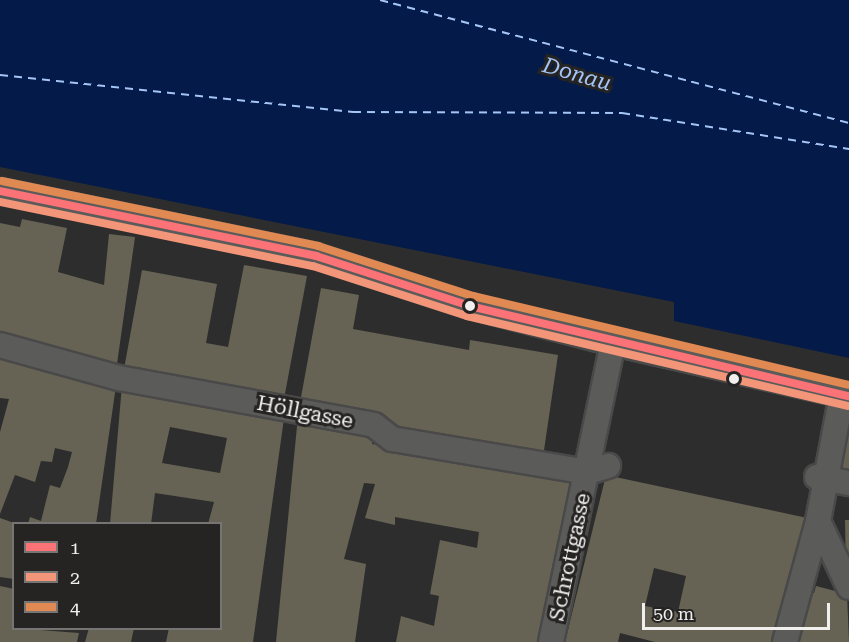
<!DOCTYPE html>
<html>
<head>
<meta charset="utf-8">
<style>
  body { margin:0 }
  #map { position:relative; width:849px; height:642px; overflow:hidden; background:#2d2d2d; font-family:"Roboto Serif",serif }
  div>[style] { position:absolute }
  .water>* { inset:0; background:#041b49 }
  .ferry>* { height:1.5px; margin-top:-0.75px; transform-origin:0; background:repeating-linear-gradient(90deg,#a5c5f7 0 8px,transparent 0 14px) }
  .building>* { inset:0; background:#666354 }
  .roads { filter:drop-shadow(2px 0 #4a4949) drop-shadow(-2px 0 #4a4949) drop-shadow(0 2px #4a4949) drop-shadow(0 -2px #4a4949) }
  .street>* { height:24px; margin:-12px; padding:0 12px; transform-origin:12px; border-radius:12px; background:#5b5b5a }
  .bus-1>* { height:8px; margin:-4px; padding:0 4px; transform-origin:4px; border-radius:4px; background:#fb7277 }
  .bus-2>* { height:8px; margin:-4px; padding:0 4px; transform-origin:4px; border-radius:4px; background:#f29579 }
  .bus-3>* { height:8px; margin:-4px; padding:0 4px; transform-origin:4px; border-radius:4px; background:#e08953 }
  .dots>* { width:16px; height:16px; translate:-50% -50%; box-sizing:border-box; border:3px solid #252422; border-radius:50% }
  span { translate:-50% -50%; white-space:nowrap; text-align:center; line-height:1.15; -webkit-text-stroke:6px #252422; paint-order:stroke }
  .street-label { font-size:21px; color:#f0efee }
  .water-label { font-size:22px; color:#a5c5f7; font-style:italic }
  .legend { position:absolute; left:12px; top:522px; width:210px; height:108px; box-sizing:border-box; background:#252422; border:2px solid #767574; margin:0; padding:8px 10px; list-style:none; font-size:18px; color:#f0efee }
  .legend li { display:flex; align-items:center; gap:12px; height:30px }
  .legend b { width:30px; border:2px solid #767574 }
  .scale { position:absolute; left:642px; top:603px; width:188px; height:27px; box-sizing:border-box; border:3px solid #f0efee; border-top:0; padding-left:8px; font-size:18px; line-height:21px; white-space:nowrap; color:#f0efee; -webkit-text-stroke:4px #252422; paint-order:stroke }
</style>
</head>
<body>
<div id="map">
  <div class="water">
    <div style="clip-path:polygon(0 0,849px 0,849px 358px,674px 321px,674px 302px,0 167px)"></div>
  </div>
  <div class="ferry">
    <div style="left:380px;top:0;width:485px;rotate:14.7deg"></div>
    <div style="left:0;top:75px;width:355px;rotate:6deg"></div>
    <div style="left:353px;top:112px;width:269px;rotate:0.2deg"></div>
    <div style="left:622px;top:113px;width:230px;rotate:9deg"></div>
  </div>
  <div class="building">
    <div style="clip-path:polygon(22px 219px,67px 228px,58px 272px,104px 285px,109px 234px,135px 237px,116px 371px,0 339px,0 223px,20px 227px)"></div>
    <div style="clip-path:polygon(244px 265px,307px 276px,284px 399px,124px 369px,142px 270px,217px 284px,206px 343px,228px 347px)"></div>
    <div style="clip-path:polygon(321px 288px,359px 295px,353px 329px,469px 350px,470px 340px,558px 355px,543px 457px,299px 408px)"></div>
    <div style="clip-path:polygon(0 354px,116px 386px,96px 524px,28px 524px,30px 517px,41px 521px,50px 485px,60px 488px,68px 467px,72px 452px,55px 448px,52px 462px,41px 461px,35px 482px,15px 475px,0 514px,0 432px,9px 399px,0 398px)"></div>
    <div style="clip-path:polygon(evenodd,122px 385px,285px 411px,253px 642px,166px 642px,169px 628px,220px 628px,220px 524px,208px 524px,214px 502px,155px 493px,151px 524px,110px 524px,122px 385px,170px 427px,227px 438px,220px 473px,162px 463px,170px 427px)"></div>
    <div style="clip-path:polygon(849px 413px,849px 474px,836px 471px)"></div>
    <div style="clip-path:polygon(298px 416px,374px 432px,372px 444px,575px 478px,538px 642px,396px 642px,401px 616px,434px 626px,439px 596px,430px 594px,440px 540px,477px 548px,479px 532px,395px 517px,395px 525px,365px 518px,375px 484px,364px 483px,344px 559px,366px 564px,355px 642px,276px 642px)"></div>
    <div style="clip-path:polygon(evenodd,606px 475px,812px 519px,779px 642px,655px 642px,620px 633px,618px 642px,565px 642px,606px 475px,654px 568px,686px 576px,678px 612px,645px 606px,654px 568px)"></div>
    <div style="clip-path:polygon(0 518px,14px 523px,14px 579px,0 577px)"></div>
    <div style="clip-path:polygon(845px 520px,849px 520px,849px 571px,846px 571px)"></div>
    <div style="clip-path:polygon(0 586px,14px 589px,14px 628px,79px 633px,77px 642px,0 642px)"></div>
    <div style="clip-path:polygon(816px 586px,847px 594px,849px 642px,789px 642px,805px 592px,814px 593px)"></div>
    <div style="clip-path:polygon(89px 628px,134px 628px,131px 642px,85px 642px)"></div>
  </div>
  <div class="roads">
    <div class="street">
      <div style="left:0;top:191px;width:323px;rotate:11.6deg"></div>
      <div style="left:316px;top:256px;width:162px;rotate:18deg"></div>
      <div style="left:470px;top:306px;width:148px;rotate:14.5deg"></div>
      <div style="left:613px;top:343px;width:242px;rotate:12.7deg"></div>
      <div style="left:0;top:345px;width:123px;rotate:15.5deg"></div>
      <div style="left:119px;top:378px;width:259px;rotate:10.4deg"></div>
      <div style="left:374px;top:425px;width:23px;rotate:38deg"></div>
      <div style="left:392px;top:439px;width:199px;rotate:9.6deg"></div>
      <div style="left:588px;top:472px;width:21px;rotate:-17deg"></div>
      <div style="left:817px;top:477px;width:33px;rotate:11deg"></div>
      <div style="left:818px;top:521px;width:73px;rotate:64.8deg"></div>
      <div style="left:551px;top:642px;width:305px;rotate:-78.3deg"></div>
      <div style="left:785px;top:642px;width:125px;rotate:-74.7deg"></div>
      <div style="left:818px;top:521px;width:129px;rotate:-79.3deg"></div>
    </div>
  </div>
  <div class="bus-1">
    <div style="left:0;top:191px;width:323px;rotate:11.6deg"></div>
    <div style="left:316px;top:256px;width:162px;rotate:18deg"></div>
    <div style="left:470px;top:306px;width:390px;rotate:13.4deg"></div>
  </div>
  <div class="bus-2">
    <div style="left:0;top:202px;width:319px;rotate:11.6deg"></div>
    <div style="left:313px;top:266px;width:162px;rotate:18deg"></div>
    <div style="left:467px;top:316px;width:391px;rotate:13.3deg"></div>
  </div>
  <div class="bus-3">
    <div style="left:2px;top:181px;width:323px;rotate:11.6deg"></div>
    <div style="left:318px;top:246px;width:163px;rotate:17.9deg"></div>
    <div style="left:473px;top:296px;width:386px;rotate:13.3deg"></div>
  </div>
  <div class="dots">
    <div style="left:470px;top:306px;background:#f0efee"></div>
    <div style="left:734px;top:379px;background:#f0efee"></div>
  </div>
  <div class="street-label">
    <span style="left:305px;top:412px;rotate:11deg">Höllgasse</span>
    <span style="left:570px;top:557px;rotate:-78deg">Schrottgasse</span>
  </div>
  <div class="water-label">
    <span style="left:577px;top:74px;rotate:16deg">Donau</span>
  </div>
  <ul class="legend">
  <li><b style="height:8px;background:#fb7277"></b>1</li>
  <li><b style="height:8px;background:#f29579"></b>2</li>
  <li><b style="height:8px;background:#e08953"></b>4</li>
  </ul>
  <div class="scale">50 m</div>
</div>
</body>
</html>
